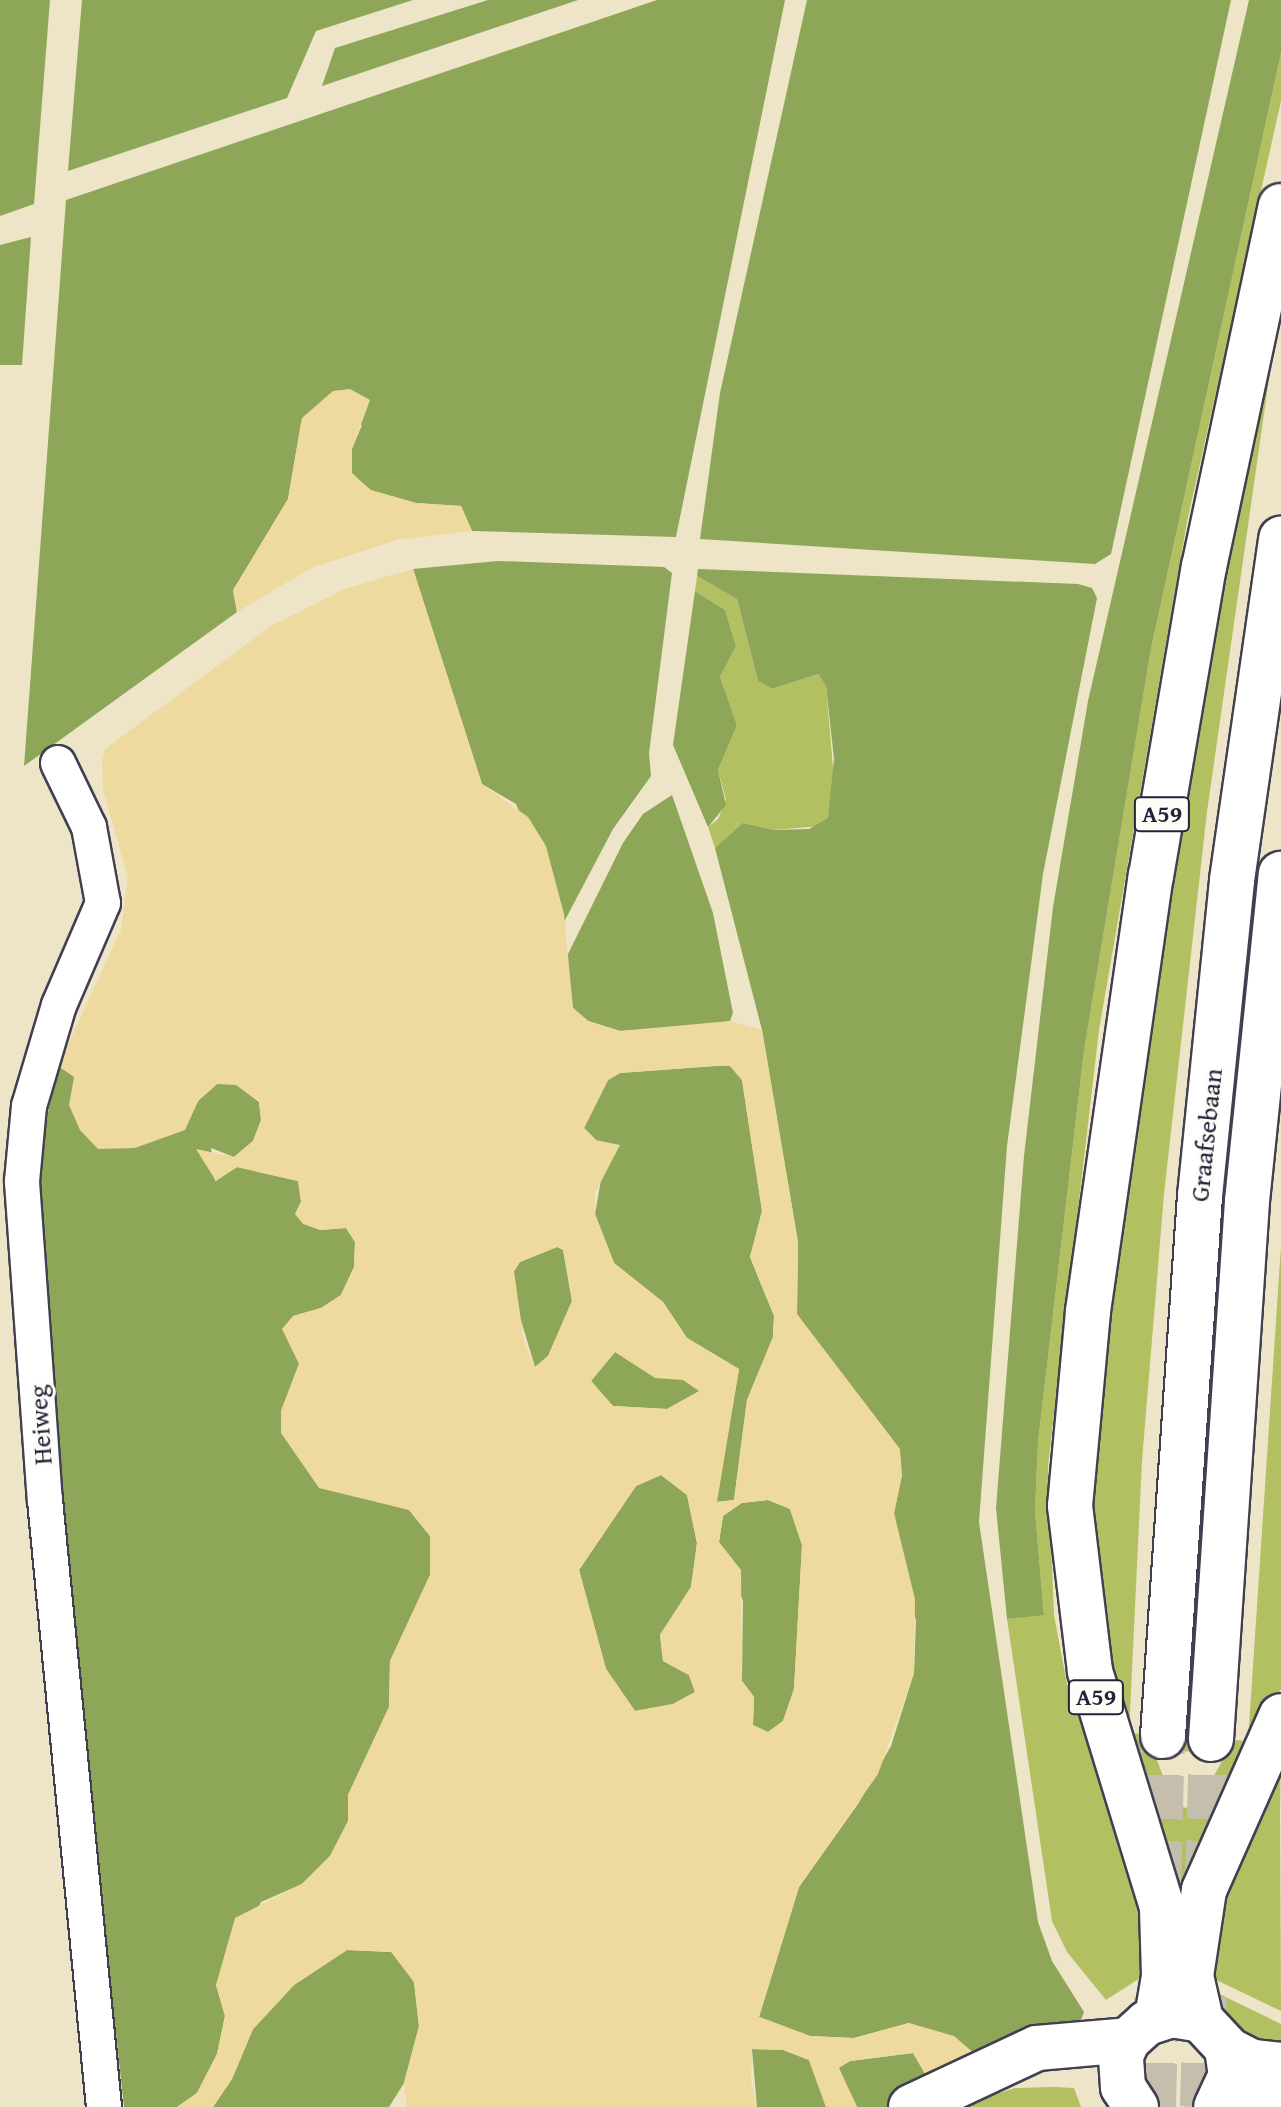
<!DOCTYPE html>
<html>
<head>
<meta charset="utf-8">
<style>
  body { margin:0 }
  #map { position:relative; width:1281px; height:2107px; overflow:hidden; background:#eee5c8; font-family:"Gentium Book Plus",serif }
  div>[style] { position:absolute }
  .green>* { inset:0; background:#b2c062 }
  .forest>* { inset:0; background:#8da658 }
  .sand>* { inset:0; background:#eeda9e }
  .motorway-tunnel>* { height:44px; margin-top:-22px; transform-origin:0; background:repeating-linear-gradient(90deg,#c5beac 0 44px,transparent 0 66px) }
  .roads { filter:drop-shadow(2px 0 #413f50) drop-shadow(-2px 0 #413f50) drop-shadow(0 2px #413f50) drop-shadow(0 -2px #413f50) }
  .minor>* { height:34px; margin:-17px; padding:0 17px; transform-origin:17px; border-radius:17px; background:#fff }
  .tertiary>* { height:42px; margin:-21px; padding:0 21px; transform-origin:21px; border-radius:21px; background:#fff }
  .secondary>* { height:44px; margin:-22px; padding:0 22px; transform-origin:22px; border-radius:22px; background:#fff }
  .motorway>* { height:44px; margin:-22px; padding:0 22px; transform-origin:22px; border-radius:22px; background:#fff }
  span { translate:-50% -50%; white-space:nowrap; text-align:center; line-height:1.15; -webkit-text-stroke:6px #fdfcf7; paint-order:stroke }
  .shield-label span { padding:2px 6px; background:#fdfcf7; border:2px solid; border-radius:6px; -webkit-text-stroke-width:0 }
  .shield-label { font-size:24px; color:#22223b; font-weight:700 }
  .street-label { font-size:26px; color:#22223b }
</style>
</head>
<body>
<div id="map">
  <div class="green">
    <div style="clip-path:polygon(1281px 53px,1281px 101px,1187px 522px,1099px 1030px,1048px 1466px,1054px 1615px,1067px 1684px,1146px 1867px,1151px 1971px,1106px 2000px,1067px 1952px,1052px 1921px,1007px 1619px,1044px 1614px,1035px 1511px,1038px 1442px,1084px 1051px,1151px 649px)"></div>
    <div style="clip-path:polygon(evenodd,1281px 295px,1207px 812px,1164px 1194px,1142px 1461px,1129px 1733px,1248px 1741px,1281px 1246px,1281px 1689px,1173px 1924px,1118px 1731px,1081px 1508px,1152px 905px,1281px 295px,1153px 1750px,1225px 1753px,1226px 1754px,1199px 1803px,1185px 1808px,1172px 1799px,1153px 1750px)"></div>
    <div style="clip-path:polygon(697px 576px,737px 599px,758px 681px,772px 689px,818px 674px,826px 686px,834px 779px,828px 818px,821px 826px,774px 830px,744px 823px,715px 848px,708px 827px,718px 819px,726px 800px,718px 770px,737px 725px,720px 677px,736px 646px,725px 610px,695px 591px)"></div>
    <div style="clip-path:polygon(1281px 1748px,1280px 1812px,1281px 2011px,1204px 1974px,1205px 1944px)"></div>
    <div style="clip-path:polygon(1207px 1988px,1281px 2024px,1281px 2056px,1264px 2053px,1218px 2014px)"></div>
    <div style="clip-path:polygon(1054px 2087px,1074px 2088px,1081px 2107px,957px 2107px,1015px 2088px)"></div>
  </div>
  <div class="forest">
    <div style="clip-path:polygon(0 0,50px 0,34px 204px,0 216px)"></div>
    <div style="clip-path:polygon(82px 0,413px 0,316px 31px,287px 98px,68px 171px)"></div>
    <div style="clip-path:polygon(488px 0,578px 0,322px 86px,335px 48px)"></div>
    <div style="clip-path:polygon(657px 0,785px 0,676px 537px,472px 531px,461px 506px,416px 503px,370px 490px,352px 473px,352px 449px,362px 425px,301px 423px,288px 499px,233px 590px,237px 612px,24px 766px,66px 200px)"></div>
    <div style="clip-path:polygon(807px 0,1231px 0,1111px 554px,1095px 564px,700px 539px,720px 393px)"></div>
    <div style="clip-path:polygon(1249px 0,1281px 0,1281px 53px,1151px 649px,1084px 1051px,1038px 1442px,1035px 1511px,1044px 1615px,1007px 1619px,996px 1508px,1024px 1156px,1053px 907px,1088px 701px)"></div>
    <div style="clip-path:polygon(31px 237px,22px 365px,0 365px,0 245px)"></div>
    <div style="clip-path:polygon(498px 561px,664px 567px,672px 573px,649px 753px,651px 776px,613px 829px,564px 922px,516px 804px,482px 784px,413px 569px)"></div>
    <div style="clip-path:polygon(698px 569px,1078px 584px,1092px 588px,1097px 598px,1043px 874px,1007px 1146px,979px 1522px,1038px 1922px,1052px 1961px,1084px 2012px,1075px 2037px,982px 2060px,909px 2023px,854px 2038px,810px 2036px,759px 2017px,799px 1887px,858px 1804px,891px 1746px,914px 1673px,916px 1621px,894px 1513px,902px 1475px,797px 1314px,798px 1242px,762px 1030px,715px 848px,743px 823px,774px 830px,809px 829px,828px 818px,834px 759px,826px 686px,818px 674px,772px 689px,758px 681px,737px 599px,697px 576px)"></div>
    <div style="clip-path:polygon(695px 591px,725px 610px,736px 646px,720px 677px,737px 725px,718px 770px,726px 805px,708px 827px,673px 745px)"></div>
    <div style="clip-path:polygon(672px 795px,713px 913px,733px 1013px,730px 1021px,706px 1025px,620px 1031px,588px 1021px,573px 1008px,566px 958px,623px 843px,643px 814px)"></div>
    <div style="clip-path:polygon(58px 1066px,185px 1129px,198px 1101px,217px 1084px,236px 1084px,259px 1102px,261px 1120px,253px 1141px,234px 1157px,211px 1148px,215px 1181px,237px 1167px,298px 1181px,301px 1201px,320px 1230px,346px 1228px,355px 1242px,354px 1267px,341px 1295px,321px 1308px,293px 1316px,299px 1364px,281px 1411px,281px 1433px,368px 1496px,409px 1510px,430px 1536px,430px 1575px,390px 1661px,389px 1707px,348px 1795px,348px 1821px,330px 1856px,302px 1884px,261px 1902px,216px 1985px,225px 2016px,217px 2054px,197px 2093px,177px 2107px,124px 2107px,45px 1388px,36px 1169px)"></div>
    <div style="clip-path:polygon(715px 1066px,730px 1066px,742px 1080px,762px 1211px,750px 1257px,774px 1316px,773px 1337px,747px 1400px,734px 1500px,716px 1502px,739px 1369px,687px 1338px,663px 1302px,614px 1263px,595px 1214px,601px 1180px,596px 1140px,584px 1128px,608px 1080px,620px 1073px)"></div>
    <div style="clip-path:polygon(557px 1247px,563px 1249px,572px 1301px,548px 1356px,535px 1367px,514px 1297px,514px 1271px,520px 1262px)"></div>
    <div style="clip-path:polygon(615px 1352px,655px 1377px,683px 1379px,700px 1391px,667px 1409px,613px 1406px,591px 1381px)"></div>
    <div style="clip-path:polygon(661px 1475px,687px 1495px,697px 1543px,691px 1587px,660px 1635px,663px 1661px,689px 1675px,695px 1692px,673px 1704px,635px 1711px,606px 1669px,579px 1570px,636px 1486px)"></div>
    <div style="clip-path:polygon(768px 1500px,790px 1509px,802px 1545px,794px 1689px,783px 1721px,768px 1732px,753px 1725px,754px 1697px,742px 1681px,743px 1601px,719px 1542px,723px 1516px,741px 1503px)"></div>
    <div style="clip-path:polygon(347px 1950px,392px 1952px,414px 1982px,419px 2026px,404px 2083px,389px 2107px,213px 2107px,232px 2079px,253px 2029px,294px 1985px)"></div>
    <div style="clip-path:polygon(752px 2049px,783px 2050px,809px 2060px,826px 2107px,757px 2107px)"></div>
    <div style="clip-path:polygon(913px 2053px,931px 2084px,889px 2107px,857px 2107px,838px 2068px,850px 2061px)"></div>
  </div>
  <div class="sand">
    <div style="clip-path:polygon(350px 389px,370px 400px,352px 449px,352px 474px,371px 490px,416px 503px,461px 506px,472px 531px,397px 540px,311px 568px,237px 612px,233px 591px,288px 499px,302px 418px,333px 391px)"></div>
    <div style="clip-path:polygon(evenodd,413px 569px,482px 784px,528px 817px,546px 846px,564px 914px,573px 1008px,588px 1021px,620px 1031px,730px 1021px,762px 1030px,798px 1242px,797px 1314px,900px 1449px,902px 1475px,894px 1513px,915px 1599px,914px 1673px,878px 1774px,799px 1887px,759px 2017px,810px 2036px,854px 2038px,909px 2023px,954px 2036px,982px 2060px,931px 2084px,913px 2053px,850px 2061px,839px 2068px,857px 2107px,826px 2107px,809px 2060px,783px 2050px,752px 2049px,751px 2081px,757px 2107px,407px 2107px,404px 2083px,419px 2026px,414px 1982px,391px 1952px,347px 1950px,294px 1985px,253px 2029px,232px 2079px,213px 2107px,177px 2107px,197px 2093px,217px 2054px,225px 2016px,216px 1985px,235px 1918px,302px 1884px,330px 1856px,348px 1822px,348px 1795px,389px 1707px,390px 1661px,430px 1575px,430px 1536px,409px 1510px,319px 1488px,281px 1433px,281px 1411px,299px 1364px,282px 1329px,293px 1316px,321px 1308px,341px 1295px,354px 1267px,355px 1242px,346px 1228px,320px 1230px,303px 1224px,295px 1214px,301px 1201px,298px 1181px,237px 1167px,216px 1181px,196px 1149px,234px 1157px,253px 1141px,261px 1120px,259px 1102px,236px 1085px,217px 1084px,198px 1101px,185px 1130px,135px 1148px,98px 1149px,80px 1130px,69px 1105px,74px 1077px,58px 1066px,121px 930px,128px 877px,103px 789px,102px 760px,105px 749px,271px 626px,344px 589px,413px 569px,715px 1066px,730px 1066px,742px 1080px,762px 1211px,750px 1257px,774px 1316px,773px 1337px,747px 1400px,734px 1500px,717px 1502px,739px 1369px,687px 1338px,663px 1302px,614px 1263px,595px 1214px,595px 1193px,620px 1145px,596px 1140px,584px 1128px,608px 1080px,620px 1073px,715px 1066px,413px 569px,557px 1247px,563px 1250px,572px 1301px,548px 1356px,535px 1367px,524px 1342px,514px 1271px,520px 1262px,557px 1247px,413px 569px,615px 1352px,655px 1378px,683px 1380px,699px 1391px,667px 1409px,613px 1406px,591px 1381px,615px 1352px,413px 569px,661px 1475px,687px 1495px,697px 1543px,691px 1587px,660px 1635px,663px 1661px,689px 1675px,695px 1692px,673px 1704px,635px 1711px,606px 1669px,579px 1570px,636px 1486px,661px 1475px,413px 569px,768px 1500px,790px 1509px,802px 1545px,794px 1689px,783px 1721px,768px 1732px,753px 1725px,754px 1697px,742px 1681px,741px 1570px,719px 1542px,723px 1516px,742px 1503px,768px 1500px)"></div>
  </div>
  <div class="motorway-tunnel">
    <div style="left:1159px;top:1885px;width:149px;rotate:-88.5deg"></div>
    <div style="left:1207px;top:1885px;width:146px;rotate:-88.4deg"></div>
    <div style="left:1154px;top:2107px;width:121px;rotate:-88.6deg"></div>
    <div style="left:1202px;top:2107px;width:114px;rotate:-88.5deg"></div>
  </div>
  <div class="roads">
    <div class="minor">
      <div style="left:58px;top:763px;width:71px;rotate:64.2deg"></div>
      <div style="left:89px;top:827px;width:77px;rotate:79.6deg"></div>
      <div style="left:103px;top:903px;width:111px;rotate:113.3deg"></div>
      <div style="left:59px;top:1005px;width:105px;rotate:106.5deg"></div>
      <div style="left:29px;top:1106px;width:76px;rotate:95.3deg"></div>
      <div style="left:22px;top:1182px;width:319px;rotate:85.9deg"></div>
      <div style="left:45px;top:1500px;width:610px;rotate:84.45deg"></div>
    </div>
    <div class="tertiary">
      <div style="left:1227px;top:2048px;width:29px;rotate:27deg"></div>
      <div style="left:1253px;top:2061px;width:28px;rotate:6deg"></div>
      <div style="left:1221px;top:2101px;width:21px;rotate:-23deg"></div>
      <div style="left:1240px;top:2093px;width:41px"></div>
    </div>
    <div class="secondary">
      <div style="left:911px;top:2107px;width:139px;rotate:-25.1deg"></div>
      <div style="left:1037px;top:2048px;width:91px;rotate:-5deg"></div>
      <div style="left:1136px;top:2107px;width:24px;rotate:-123deg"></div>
      <div style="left:1123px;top:2087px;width:32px;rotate:-94deg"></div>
      <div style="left:1121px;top:2055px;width:17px;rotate:-65deg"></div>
      <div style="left:1128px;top:2040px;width:25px;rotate:-42deg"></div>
      <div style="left:1147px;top:2023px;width:25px;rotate:-18deg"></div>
      <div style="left:1171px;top:2015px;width:30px;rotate:9deg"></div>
      <div style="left:1201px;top:2020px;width:38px;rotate:47deg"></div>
      <div style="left:1227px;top:2048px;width:27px;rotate:82deg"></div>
      <div style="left:1231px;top:2075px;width:35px;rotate:115deg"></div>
    </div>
    <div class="motorway">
      <div style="left:1163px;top:1736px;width:541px;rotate:-86.08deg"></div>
      <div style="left:1200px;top:1196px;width:318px;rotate:-84.2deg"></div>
      <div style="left:1232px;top:880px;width:345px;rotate:-81.8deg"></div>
      <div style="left:1211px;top:1739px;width:539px;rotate:-86.17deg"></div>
      <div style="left:1247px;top:1201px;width:329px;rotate:-84.1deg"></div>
      <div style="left:1157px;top:2018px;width:43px;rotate:-80.5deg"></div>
      <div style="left:1164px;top:1976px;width:69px;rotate:-91.7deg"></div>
      <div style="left:1162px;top:1907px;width:247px;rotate:-107deg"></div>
      <div style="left:1090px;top:1671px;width:166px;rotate:-96.9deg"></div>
      <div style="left:1070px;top:1506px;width:196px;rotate:-84.7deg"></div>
      <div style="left:1088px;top:1311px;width:440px;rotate:-81.8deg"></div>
      <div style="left:1151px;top:876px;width:314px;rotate:-80.3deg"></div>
      <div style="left:1204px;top:567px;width:369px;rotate:-78deg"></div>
      <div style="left:1201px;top:2020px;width:45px;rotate:-102.8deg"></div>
      <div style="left:1191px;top:1976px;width:87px;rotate:-81.4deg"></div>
      <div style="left:1204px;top:1890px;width:190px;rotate:-66.1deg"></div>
    </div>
  </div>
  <div class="shield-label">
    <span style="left:1162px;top:814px">A59</span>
    <span style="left:1096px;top:1697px">A59</span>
  </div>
  <div class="street-label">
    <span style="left:1206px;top:1135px;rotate:-84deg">Graafsebaan</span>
    <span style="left:40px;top:1425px;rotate:-94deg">Heiweg</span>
  </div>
</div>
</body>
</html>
